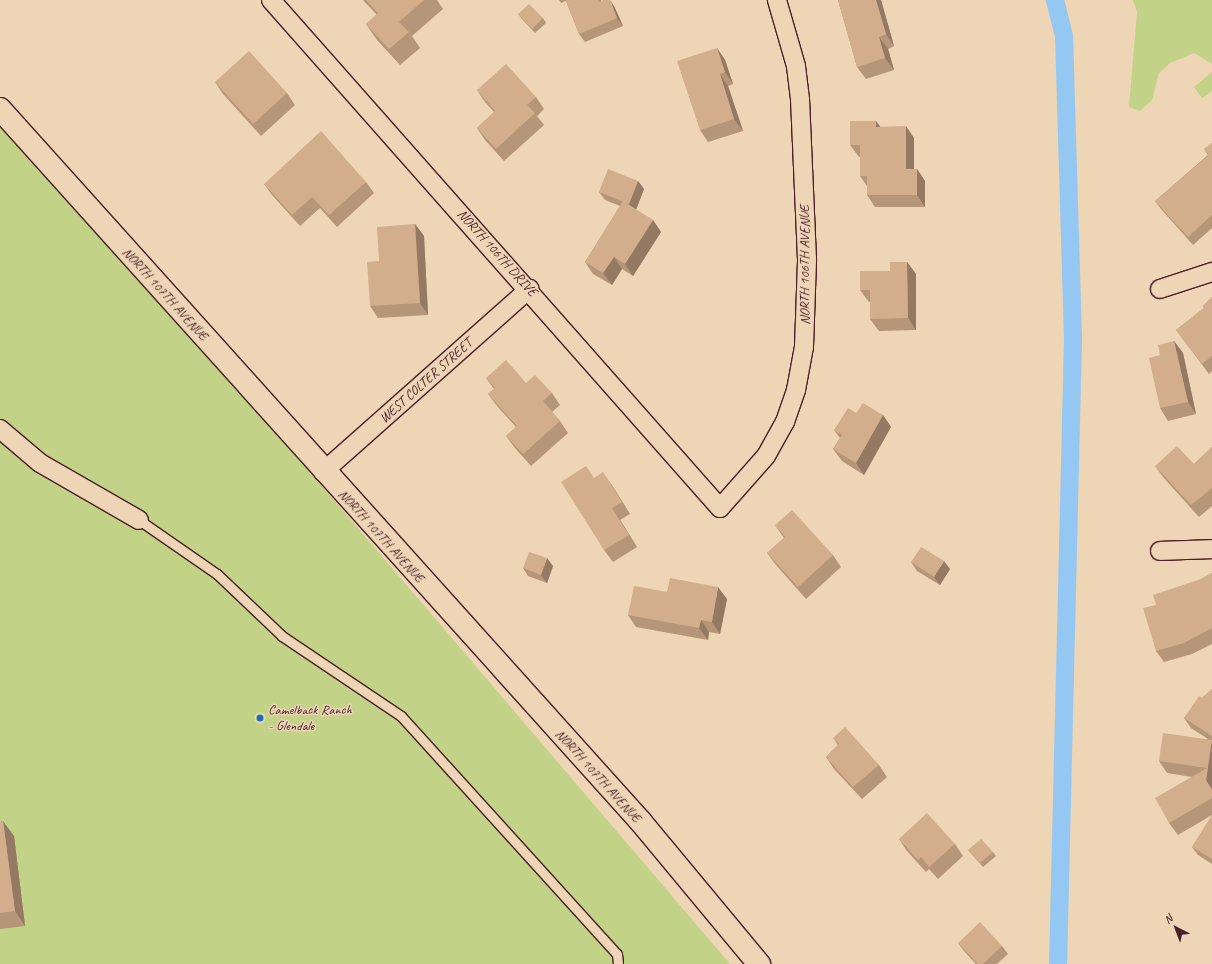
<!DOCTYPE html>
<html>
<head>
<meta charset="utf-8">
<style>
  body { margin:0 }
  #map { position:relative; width:1212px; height:964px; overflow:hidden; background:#edd5b5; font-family:Caveat,sans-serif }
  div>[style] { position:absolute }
  .green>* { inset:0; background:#c2d287 }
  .canal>* { height:18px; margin:-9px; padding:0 9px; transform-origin:9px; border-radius:9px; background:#94c7f1 }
  .roads { filter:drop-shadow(1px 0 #4a1f2b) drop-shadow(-1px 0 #4a1f2b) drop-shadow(0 1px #4a1f2b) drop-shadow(0 -1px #4a1f2b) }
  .service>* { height:9px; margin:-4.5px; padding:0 4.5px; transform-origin:4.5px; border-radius:4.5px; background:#edd5b5 }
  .minor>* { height:18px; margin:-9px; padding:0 9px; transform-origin:9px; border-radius:9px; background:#edd5b5 }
  .tertiary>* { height:22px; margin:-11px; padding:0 11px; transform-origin:11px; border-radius:11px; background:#edd5b5 }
  .wall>* { inset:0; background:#b59678 }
  .shaded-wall>* { inset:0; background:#947a62 }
  .building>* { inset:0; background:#d3ae8c }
  .dots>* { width:11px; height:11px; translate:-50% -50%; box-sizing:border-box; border:2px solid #edd5b5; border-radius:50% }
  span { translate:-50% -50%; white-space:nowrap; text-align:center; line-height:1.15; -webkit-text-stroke:3px #edd5b5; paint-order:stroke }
  .street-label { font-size:14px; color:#4a1f2b }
  .poi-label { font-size:14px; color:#4a1f2b }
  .left { translate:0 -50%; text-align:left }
  .north { position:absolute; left:1156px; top:908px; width:40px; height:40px; -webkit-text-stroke:3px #edd5b5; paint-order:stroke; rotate:318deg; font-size:11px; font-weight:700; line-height:16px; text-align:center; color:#4a1f2b }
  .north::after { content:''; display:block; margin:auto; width:14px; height:18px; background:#4a1f2b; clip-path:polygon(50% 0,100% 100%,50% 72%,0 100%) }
</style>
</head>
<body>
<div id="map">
  <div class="green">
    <div style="clip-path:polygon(1133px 0,1212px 0,1212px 64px,1194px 53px,1170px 63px,1159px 73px,1152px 100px,1140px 111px,1129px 107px,1137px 12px)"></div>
    <div style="clip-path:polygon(1212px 72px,1212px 91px,1202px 98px,1194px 87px)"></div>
    <div style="clip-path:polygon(0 127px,310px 472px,730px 964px,0 964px)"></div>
  </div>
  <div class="canal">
    <div style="left:1055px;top:0;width:36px;rotate:76deg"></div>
    <div style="left:1064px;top:35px;width:304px;rotate:88.3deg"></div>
    <div style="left:1073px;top:339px;width:625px;rotate:91.37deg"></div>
  </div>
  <div class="roads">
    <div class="service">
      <div style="left:139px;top:520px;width:95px;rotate:34.7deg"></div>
      <div style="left:217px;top:574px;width:90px;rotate:43.6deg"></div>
      <div style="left:282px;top:636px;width:143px;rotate:33.9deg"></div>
      <div style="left:401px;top:716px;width:321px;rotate:47.8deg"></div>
      <div style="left:617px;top:954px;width:10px;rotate:84deg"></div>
    </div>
    <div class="minor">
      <div style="left:271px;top:0;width:678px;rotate:48.53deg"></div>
      <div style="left:720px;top:508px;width:69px;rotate:-48.5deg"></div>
      <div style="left:766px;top:456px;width:39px;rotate:-61deg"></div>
      <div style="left:785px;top:422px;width:34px;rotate:-71deg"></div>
      <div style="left:796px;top:390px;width:44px;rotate:-79.5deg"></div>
      <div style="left:804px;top:347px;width:88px;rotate:-88deg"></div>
      <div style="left:807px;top:259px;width:160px;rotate:-92.5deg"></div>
      <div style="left:800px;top:99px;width:33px;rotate:-97deg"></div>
      <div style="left:796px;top:66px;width:69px;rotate:-106.1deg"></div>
      <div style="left:1160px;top:289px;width:55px;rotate:-18.1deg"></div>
      <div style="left:0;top:429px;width:52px;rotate:40.4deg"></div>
      <div style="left:40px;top:463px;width:114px;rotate:29.9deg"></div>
      <div style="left:323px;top:472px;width:276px;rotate:-41.6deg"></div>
      <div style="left:1160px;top:551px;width:52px;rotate:-2.2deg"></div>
    </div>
    <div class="tertiary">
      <div style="left:0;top:109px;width:959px;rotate:48.04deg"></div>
      <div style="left:641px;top:822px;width:185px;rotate:50.3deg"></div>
    </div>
  </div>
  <div class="wall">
    <div style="clip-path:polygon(363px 0,437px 0,443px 9px,412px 36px,420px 48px,400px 65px,377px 40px,366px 24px,377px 15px)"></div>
    <div style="clip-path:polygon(559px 0,601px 0,601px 1px,614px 6px,623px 26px,585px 42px,579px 34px,566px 1px,561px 3px)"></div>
    <div style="clip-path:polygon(838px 0,881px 0,894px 46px,888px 49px,894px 70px,866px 79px,857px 67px)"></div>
    <div style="clip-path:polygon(518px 14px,543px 18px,546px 23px,535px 33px,521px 18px)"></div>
    <div style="clip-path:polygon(717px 48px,725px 60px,733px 84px,728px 86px,743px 131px,708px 142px,700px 130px)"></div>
    <div style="clip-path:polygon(215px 82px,287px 93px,295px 105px,261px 136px,223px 94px)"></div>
    <div style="clip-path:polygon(477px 90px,536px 97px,544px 109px,537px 116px,544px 125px,504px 161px,485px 140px,477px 128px,494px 112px,485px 102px)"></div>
    <div style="clip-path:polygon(876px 121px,880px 127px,914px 138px,914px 169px,917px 169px,925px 181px,925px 207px,875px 207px,867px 195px,867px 186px,860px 176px,860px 157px,859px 157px,850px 145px)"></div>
    <div style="clip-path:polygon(1212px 143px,1212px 228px,1193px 245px,1161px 209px,1155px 201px,1208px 155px,1204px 149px)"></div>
    <div style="clip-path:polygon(638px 181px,644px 189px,636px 210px,653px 220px,661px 232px,633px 276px,622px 269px,612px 285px,593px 274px,585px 262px,620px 206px,605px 200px,599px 192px)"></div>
    <div style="clip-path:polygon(366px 182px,374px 193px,337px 227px,320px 208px,300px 226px,272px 195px,264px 184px)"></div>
    <div style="clip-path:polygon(415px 224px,424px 236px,428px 315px,378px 318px,370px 306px,379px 261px)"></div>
    <div style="clip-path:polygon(907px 262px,916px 274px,916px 330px,879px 331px,870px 319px,870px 302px,869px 302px,860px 290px,890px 271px)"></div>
    <div style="clip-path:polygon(1212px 297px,1212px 371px,1209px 374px,1176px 330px,1204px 308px,1203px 306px)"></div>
    <div style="clip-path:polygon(1174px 341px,1183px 353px,1196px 414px,1168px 421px,1160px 408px,1160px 355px)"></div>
    <div style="clip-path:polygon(486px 378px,526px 383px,552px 393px,560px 405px,552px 412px,560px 421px,568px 433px,531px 466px,515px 448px,506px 436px,516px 427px,497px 406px,488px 394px,494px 389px)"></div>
    <div style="clip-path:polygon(856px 413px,883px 415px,891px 427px,864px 475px,842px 461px,833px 449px,840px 438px,834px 430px)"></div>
    <div style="clip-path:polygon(1212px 447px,1212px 506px,1199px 517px,1163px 477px,1155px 466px,1194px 464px)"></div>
    <div style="clip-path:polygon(594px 478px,611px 484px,630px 514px,620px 520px,637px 547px,613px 562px,604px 550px)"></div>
    <div style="clip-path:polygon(775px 525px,833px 555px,841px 567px,806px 599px,776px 565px,767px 553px,784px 538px)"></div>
    <div style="clip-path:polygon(911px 562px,950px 569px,940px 585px,917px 571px)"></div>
    <div style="clip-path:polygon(553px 566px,547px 583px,528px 576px,523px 568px)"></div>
    <div style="clip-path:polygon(1212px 573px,1212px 644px,1192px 654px,1164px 662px,1156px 651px,1156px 605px)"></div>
    <div style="clip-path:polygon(667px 592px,727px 599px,720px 634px,709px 632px,708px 640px,636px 627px,628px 615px)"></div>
    <div style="clip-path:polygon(1212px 689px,1212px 815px,1178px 835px,1169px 823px,1192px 777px,1167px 773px,1159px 761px,1208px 739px,1191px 728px,1184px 718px,1202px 698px)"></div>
    <div style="clip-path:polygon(833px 738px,879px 765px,887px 777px,862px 799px,834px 769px,826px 757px,838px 745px)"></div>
    <div style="clip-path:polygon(1212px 816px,1212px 864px,1198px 855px,1192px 847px)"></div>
    <div style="clip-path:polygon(0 821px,14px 836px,25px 926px,0 929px)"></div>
    <div style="clip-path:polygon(899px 839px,955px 844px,963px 856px,938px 879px,929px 869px,926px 872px,907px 851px)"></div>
    <div style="clip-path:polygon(968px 850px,993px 852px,996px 856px,983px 867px)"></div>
    <div style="clip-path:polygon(958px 943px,1002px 946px,1008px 954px,997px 964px,976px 964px,964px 951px)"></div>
  </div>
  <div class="shaded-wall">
    <div style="clip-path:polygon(610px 0,614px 6px,623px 26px,617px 18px)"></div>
    <div style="clip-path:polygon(876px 0,881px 0,894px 46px,886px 34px)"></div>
    <div style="clip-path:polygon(879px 37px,888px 49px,894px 70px,885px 58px)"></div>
    <div style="clip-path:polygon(717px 48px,725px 60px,733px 84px,725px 72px)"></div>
    <div style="clip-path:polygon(720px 74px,728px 86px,743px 131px,734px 119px)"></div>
    <div style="clip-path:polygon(876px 121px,885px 133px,876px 127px)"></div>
    <div style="clip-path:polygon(906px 126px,914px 138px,914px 181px,906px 169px)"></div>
    <div style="clip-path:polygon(917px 169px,925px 181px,925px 207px,917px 195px)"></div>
    <div style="clip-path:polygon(638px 181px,644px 189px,635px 212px,629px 204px)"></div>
    <div style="clip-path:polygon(653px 220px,661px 232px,633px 276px,625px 264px)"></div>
    <div style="clip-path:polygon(415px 224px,424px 236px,428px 315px,420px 303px)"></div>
    <div style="clip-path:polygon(614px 257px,622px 269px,612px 285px,603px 273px)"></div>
    <div style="clip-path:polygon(907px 262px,916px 274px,916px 330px,908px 318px)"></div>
    <div style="clip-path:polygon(1174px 341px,1183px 353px,1196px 414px,1188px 402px)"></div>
    <div style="clip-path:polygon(883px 415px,891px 427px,864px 475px,856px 463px)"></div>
    <div style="clip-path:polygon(603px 472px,611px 484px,630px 514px,622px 502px)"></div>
    <div style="clip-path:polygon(612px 508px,620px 520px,637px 547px,629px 535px)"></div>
    <div style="clip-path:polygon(547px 558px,553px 566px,547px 583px,541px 575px)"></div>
    <div style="clip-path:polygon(944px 561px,950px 569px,940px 585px,934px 577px)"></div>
    <div style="clip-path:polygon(718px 587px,727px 599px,720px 634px,712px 622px)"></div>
    <div style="clip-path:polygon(701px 620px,709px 632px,708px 640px,699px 628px)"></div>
    <div style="clip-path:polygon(1212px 740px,1212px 790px,1206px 780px)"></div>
    <div style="clip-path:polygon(3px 821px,14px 836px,25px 926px,15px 911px)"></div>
  </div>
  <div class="building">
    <div style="clip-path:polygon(366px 0,424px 0,399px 22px,409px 32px,389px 49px,366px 24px,378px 13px)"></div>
    <div style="clip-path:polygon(566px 0,598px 0,599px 2px,603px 0,610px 0,617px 18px,579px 34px)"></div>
    <div style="clip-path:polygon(838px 0,876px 0,886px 34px,879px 37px,885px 58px,857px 67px)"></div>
    <div style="clip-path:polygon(529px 4px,543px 18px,532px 29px,518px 14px)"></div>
    <div style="clip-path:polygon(717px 48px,725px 72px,720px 74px,734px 119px,700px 130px,677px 61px)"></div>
    <div style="clip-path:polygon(249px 51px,287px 93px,253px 124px,215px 82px)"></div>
    <div style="clip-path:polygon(506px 64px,536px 97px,527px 105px,535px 113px,496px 149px,477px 128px,495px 111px,477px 90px)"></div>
    <div style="clip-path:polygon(850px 121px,876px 121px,876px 127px,906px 126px,906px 169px,917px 169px,917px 195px,867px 195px,867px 176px,860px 176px,860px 145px,850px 145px)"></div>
    <div style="clip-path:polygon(321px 131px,366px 182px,329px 215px,312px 197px,292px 215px,264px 184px)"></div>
    <div style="clip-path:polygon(1212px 143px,1212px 215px,1188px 237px,1155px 201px,1209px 155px,1204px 149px)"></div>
    <div style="clip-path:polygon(608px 169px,638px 181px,629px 204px,599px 192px)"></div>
    <div style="clip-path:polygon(623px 201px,653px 220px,625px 264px,614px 257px,603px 273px,585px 262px)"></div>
    <div style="clip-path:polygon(415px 224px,420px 303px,370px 306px,367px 262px,379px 261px,377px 227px)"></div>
    <div style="clip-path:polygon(890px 262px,907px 262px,908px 318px,870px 319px,870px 290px,860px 290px,860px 271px,890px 271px)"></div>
    <div style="clip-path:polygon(1212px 297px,1212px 356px,1202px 364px,1176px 330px,1204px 308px,1203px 306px)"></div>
    <div style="clip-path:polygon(1174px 341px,1188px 402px,1160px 408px,1149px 358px,1160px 355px,1158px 345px)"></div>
    <div style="clip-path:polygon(506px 360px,526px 383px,535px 375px,552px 393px,543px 401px,560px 421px,523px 454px,506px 436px,517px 426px,488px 394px,495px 388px,486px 378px)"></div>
    <div style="clip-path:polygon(863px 403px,883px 415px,856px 463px,833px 449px,842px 435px,834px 430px,848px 408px,856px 413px)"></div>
    <div style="clip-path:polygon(1177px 446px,1194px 464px,1212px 447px,1212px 488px,1191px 505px,1155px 466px)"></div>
    <div style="clip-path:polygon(586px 466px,594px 478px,603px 472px,622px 502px,612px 508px,629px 535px,604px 550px,561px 482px)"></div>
    <div style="clip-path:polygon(792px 510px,833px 555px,798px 587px,767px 553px,785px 537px,775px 525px)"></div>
    <div style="clip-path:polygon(921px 547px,944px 561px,934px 577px,911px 562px)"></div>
    <div style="clip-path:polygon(529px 552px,547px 558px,541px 575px,523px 568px)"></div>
    <div style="clip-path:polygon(1212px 573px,1212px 628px,1184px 643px,1156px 651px,1143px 608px,1156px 605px,1153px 595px,1201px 579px)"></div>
    <div style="clip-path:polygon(670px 578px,718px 587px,712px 622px,701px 620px,699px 628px,628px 615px,634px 586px,667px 592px)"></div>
    <div style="clip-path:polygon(1212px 689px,1212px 736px,1184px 718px,1199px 696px,1202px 698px)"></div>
    <div style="clip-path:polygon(845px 727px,879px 765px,853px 787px,826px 757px,839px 744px,833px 738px)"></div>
    <div style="clip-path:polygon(1163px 733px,1212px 740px,1206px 780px,1212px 790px,1212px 798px,1169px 823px,1155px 798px,1207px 768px,1159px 761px)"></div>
    <div style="clip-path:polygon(927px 813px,955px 844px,929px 867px,921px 857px,918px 860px,899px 839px)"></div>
    <div style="clip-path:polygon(1212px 815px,1212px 859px,1192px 847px)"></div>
    <div style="clip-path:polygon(0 821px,3px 821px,15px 911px,0 913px)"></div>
    <div style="clip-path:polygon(981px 839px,993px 852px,980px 863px,968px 850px)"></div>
    <div style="clip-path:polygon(980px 922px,1002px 946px,983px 964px,978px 964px,958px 943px)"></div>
  </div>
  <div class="dots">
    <div style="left:260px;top:718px;background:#1f6fb2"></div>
  </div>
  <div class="street-label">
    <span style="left:497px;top:253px;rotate:48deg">NORTH 106TH DRIVE</span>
    <span style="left:805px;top:265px;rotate:-90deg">NORTH 106TH AVENUE</span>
    <span style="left:165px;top:294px;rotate:48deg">NORTH 107TH AVENUE</span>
    <span style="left:426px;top:381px;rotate:-42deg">WEST COLTER STREET</span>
    <span style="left:381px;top:536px;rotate:48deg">NORTH 107TH AVENUE</span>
    <span style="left:598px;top:776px;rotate:48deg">NORTH 107TH AVENUE</span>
  </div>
  <div class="poi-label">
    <span class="left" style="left:268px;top:718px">Camelback Ranch<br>- Glendale</span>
  </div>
  <div class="north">N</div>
</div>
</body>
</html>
